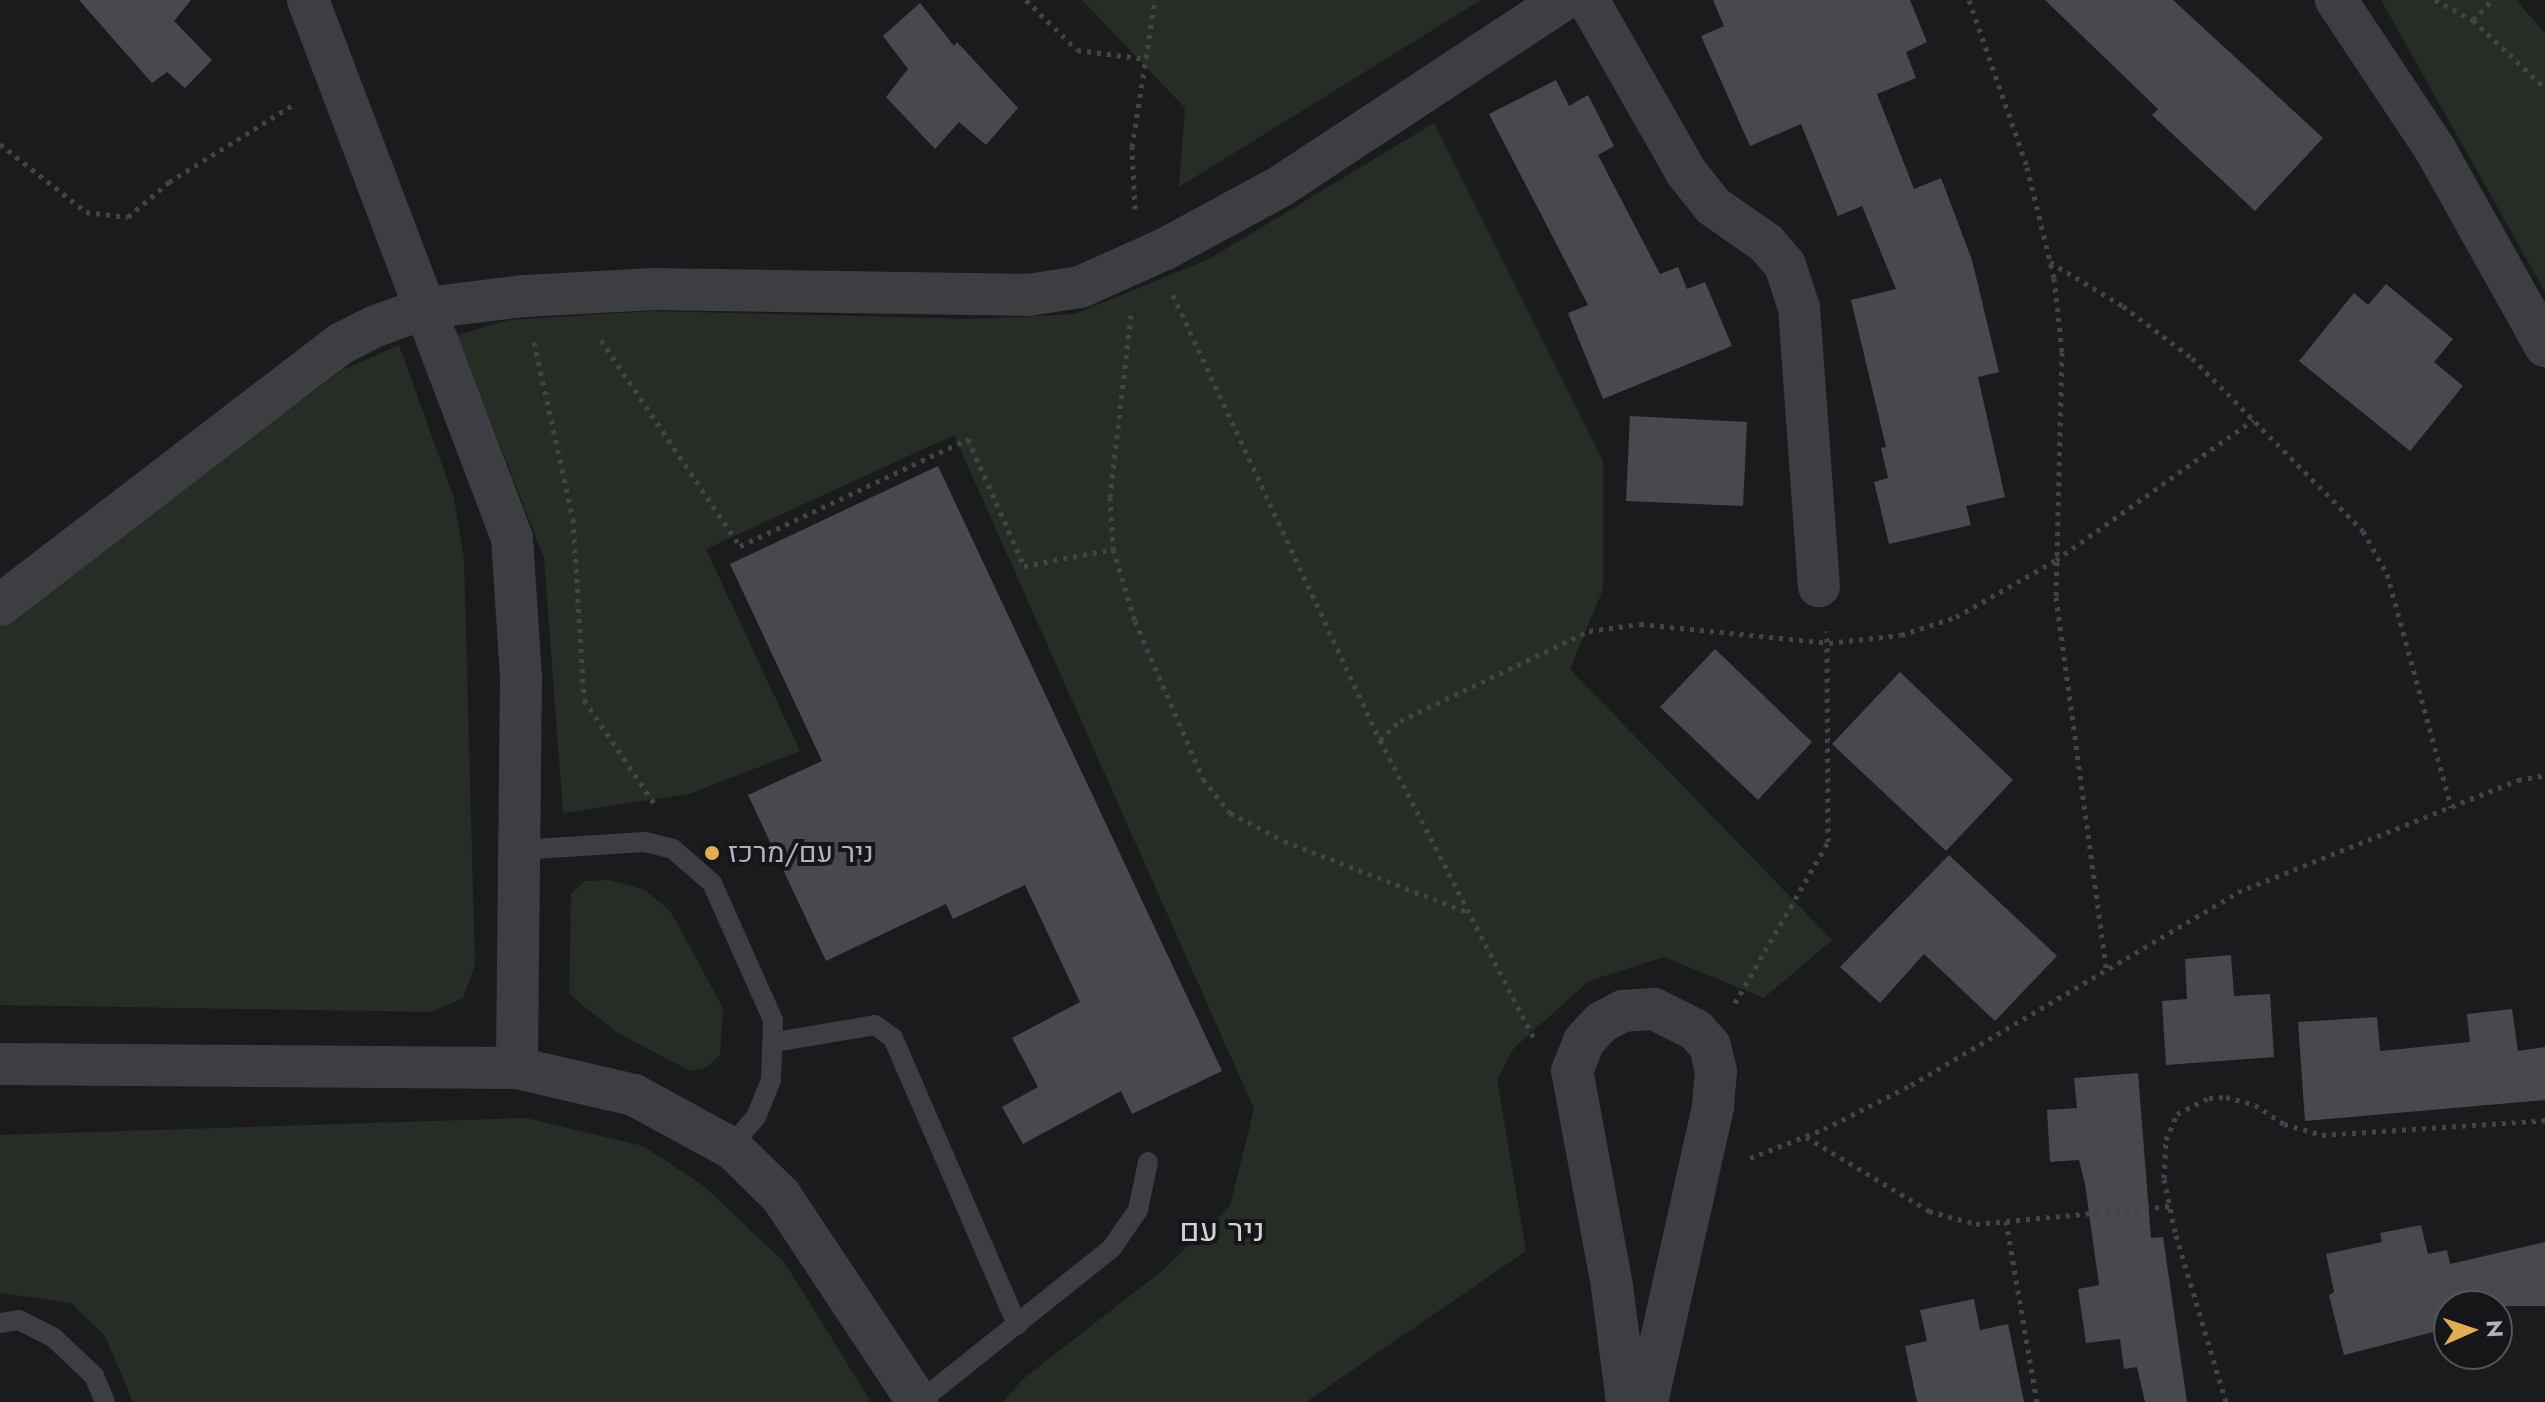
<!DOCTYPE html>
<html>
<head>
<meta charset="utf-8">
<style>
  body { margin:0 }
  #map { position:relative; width:2545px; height:1402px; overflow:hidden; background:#1b1b1d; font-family:Jost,Heebo,sans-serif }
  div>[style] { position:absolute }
  .green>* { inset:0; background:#252d26 }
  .building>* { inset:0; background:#48494d }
  .path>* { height:5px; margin-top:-2.5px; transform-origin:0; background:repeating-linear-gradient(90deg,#434448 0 4px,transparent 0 10px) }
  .service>* { height:20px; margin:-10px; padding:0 10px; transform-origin:10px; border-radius:10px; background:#3d3d42 }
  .minor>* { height:42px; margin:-21px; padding:0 21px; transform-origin:21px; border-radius:21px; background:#3d3d42 }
  .dots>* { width:22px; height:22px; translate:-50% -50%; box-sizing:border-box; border:4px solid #161618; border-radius:50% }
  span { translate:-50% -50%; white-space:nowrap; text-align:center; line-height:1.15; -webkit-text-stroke:8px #161618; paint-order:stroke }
  .poi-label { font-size:28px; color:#afb3bb }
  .left { translate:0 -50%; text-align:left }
  .quarter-label { font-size:32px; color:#d0d2d7 }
  .north { position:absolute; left:2433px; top:1290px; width:80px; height:80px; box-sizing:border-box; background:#161618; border:2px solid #535559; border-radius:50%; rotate:87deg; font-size:22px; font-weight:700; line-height:32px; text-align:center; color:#afb3bb }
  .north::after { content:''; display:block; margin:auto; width:28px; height:36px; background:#ddae53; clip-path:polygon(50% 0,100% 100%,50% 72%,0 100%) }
</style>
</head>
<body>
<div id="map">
  <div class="green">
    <div style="clip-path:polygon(1082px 0,1481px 0,1179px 187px,1185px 108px)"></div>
    <div style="clip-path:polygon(2381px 0,2516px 0,2545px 33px,2545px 292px)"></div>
    <div style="clip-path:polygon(1434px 123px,1603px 461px,1603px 589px,1570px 669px,1832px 940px,1764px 998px,1664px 957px,1589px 981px,1514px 1048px,1497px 1079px,1526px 1251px,1306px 1402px,1003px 1402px,1023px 1379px,1163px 1270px,1230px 1206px,1254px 1109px,954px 435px,706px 549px,800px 751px,689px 794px,563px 813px,544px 558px,457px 335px,509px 320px,651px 311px,974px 319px,1075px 314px,1209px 259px)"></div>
    <div style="clip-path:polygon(399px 345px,454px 498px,464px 558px,475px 965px,463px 998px,432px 1012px,0 1005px,0 627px,342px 370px)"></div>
    <div style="clip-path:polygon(610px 880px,645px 890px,671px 912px,723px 1008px,720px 1055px,705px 1068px,690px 1071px,616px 1032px,569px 994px,571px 894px,585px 881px)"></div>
    <div style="clip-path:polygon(526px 1118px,643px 1146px,705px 1187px,785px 1263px,871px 1402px,133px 1402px,105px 1336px,71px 1303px,0 1293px,0 1135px)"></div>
  </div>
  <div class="building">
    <div style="clip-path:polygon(79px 0,191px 0,174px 21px,212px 60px,185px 88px,167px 72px,152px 83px)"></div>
    <div style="clip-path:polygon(1713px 0,1910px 0,1927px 42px,1906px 52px,1916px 78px,1877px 94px,1914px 189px,1941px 178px,1972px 260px,1999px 372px,1978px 377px,2005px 497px,1966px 506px,1971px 525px,1889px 544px,1874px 482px,1888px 478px,1881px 448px,1886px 447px,1851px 300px,1896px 289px,1862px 206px,1838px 216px,1801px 124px,1750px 146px,1701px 36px,1724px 26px)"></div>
    <div style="clip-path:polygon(2045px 0,2173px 0,2323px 138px,2255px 211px,2152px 115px,2158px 109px)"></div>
    <div style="clip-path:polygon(920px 3px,954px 46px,957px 42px,1018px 108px,986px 145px,959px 122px,935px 149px,886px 97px,908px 69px,883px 36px)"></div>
    <div style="clip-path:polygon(1556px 80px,1569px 106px,1588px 95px,1614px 146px,1598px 155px,1660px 274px,1678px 267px,1687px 289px,1705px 282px,1732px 346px,1603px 399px,1568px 313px,1588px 305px,1489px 114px)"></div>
    <div style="clip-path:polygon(2386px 284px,2453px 339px,2434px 362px,2463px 386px,2410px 451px,2299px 361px,2354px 293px,2368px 305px)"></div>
    <div style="clip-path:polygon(1630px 416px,1747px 422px,1743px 506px,1626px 501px)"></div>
    <div style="clip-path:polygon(938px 466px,1222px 1071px,1132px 1114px,1121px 1091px,1023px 1144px,1002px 1107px,1038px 1087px,1012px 1038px,1080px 1002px,1025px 885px,953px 919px,946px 904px,826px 961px,748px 795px,822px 761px,730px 564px)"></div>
    <div style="clip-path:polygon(1715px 649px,1812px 742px,1758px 800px,1660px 707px)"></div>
    <div style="clip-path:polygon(1900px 672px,2013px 780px,1946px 851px,1832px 744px)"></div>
    <div style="clip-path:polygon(1949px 855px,2057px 956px,1995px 1021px,1924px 954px,1880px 1003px,1840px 967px)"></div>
    <div style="clip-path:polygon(2231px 955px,2234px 996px,2270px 994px,2274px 1057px,2166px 1065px,2162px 1001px,2187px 999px,2185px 959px)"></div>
    <div style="clip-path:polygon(2512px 1009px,2518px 1051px,2545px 1047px,2545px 1100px,2305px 1121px,2298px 1022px,2377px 1017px,2380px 1051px,2470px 1042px,2467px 1014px)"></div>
    <div style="clip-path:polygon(2138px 1073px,2151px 1238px,2163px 1237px,2187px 1402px,2145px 1402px,2137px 1367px,2124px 1369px,2120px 1339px,2086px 1343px,2078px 1289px,2099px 1285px,2085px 1184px,2079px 1160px,2050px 1162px,2047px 1110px,2077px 1108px,2074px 1078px)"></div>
    <div style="clip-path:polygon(2421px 1225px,2428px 1254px,2447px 1250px,2450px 1264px,2545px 1242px,2545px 1306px,2449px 1306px,2449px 1328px,2344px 1355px,2329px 1295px,2334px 1292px,2326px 1254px,2382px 1242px,2380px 1233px)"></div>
    <div style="clip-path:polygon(1974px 1299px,1980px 1330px,2008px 1324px,2024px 1402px,1917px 1402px,1905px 1346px,1927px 1341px,1920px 1310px)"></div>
  </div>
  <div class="path">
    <div style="left:1026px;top:0;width:71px;rotate:44.4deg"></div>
    <div style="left:1077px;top:50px;width:70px;rotate:7.4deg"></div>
    <div style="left:1969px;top:0;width:177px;rotate:70.8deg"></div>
    <div style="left:2027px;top:167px;width:114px;rotate:76.3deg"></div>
    <div style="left:2054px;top:278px;width:74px;rotate:83.8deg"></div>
    <div style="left:2062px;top:352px;width:245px;rotate:91.4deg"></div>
    <div style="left:2056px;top:597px;width:375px;rotate:82.3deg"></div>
    <div style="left:2435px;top:0;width:43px;rotate:27.8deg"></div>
    <div style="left:2473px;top:20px;width:99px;rotate:43.4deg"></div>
    <div style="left:2473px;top:20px;width:28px;rotate:-46deg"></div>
    <div style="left:0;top:144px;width:110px;rotate:38.3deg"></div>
    <div style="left:86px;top:212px;width:42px;rotate:6.8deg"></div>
    <div style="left:128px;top:217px;width:54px;rotate:-40.5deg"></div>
    <div style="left:169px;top:182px;width:150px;rotate:-31.9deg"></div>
    <div style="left:1135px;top:209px;width:62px;rotate:-92.8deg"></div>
    <div style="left:1132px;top:147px;width:149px;rotate:-81.1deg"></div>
    <div style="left:2050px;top:262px;width:85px;rotate:31.1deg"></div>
    <div style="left:2123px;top:306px;width:86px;rotate:37deg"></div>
    <div style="left:2192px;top:358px;width:243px;rotate:45.3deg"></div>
    <div style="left:2363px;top:531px;width:49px;rotate:60.8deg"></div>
    <div style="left:2387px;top:574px;width:242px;rotate:74.6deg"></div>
    <div style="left:1173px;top:295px;width:491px;rotate:65.1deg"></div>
    <div style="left:1380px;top:740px;width:335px;rotate:62.7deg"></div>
    <div style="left:1131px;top:315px;width:183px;rotate:96.6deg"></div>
    <div style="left:1110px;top:497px;width:52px;rotate:86.7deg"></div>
    <div style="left:1113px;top:549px;width:75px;rotate:73deg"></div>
    <div style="left:1135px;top:621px;width:172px;rotate:66.7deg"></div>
    <div style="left:1203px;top:779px;width:43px;rotate:51.5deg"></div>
    <div style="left:1230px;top:813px;width:61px;rotate:27.4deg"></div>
    <div style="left:1284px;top:841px;width:199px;rotate:21.2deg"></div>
    <div style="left:601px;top:340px;width:249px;rotate:56deg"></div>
    <div style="left:740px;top:546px;width:252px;rotate:-25.1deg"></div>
    <div style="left:968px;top:439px;width:139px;rotate:66.2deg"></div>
    <div style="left:1024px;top:566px;width:91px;rotate:-10.8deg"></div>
    <div style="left:534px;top:342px;width:181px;rotate:77.6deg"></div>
    <div style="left:573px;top:519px;width:181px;rotate:86.5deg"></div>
    <div style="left:584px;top:700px;width:128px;rotate:55.8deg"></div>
    <div style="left:1380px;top:740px;width:28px;rotate:-44deg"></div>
    <div style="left:1400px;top:721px;width:209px;rotate:-25.5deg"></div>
    <div style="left:1589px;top:631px;width:51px;rotate:-7.8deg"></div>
    <div style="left:1640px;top:624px;width:190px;rotate:5.7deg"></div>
    <div style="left:1829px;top:643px;width:72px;rotate:-6.3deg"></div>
    <div style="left:1901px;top:635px;width:58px;rotate:-18.1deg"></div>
    <div style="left:1956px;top:617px;width:115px;rotate:-29.7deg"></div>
    <div style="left:2056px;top:560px;width:242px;rotate:-35.4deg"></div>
    <div style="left:1735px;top:1003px;width:186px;rotate:-60deg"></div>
    <div style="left:1828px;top:842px;width:211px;rotate:-90.3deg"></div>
    <div style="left:1806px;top:1137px;width:144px;rotate:31deg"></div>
    <div style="left:1929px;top:1211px;width:49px;rotate:15.5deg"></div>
    <div style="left:1976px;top:1224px;width:195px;rotate:-5.3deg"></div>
    <div style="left:1750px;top:1158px;width:79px;rotate:-21.4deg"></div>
    <div style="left:1824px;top:1129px;width:97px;rotate:-26.8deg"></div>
    <div style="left:1911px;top:1085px;width:380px;rotate:-30.5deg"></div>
    <div style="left:2238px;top:892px;width:302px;rotate:-21.8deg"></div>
    <div style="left:2518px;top:780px;width:27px;rotate:-10deg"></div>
    <div style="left:2006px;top:1221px;width:184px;rotate:80.3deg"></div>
    <div style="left:2226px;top:1402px;width:177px;rotate:-106.7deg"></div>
    <div style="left:2175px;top:1232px;width:55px;rotate:-101.5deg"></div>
    <div style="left:2164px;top:1178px;width:38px;rotate:-87deg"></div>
    <div style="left:2166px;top:1140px;width:28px;rotate:-67deg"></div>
    <div style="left:2177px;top:1114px;width:36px;rotate:-27deg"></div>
    <div style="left:2209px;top:1098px;width:17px;rotate:-3deg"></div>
    <div style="left:2226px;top:1097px;width:30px;rotate:15deg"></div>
    <div style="left:2255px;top:1105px;width:35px;rotate:33deg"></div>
    <div style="left:2284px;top:1124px;width:40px;rotate:16deg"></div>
    <div style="left:2322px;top:1135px;width:224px;rotate:-3.8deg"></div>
  </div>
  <div class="service">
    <div style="left:519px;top:850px;width:126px;rotate:-3.6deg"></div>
    <div style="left:645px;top:842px;width:29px;rotate:14deg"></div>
    <div style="left:673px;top:849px;width:52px;rotate:41.1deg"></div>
    <div style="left:712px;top:883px;width:150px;rotate:66deg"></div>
    <div style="left:773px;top:1020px;width:60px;rotate:91.9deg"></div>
    <div style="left:771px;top:1080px;width:40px;rotate:112deg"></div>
    <div style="left:756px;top:1117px;width:40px;rotate:131deg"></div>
    <div style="left:775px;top:1042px;width:101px;rotate:-9.6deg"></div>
    <div style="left:875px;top:1025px;width:22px;rotate:36deg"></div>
    <div style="left:893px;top:1038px;width:313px;rotate:66.6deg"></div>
    <div style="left:0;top:1323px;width:19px;rotate:-9deg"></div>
    <div style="left:19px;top:1320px;width:39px;rotate:27deg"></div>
    <div style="left:54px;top:1338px;width:55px;rotate:43.5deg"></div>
    <div style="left:94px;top:1376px;width:28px;rotate:67deg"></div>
    <div style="left:919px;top:1402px;width:246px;rotate:-38.6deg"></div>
    <div style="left:1111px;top:1249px;width:47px;rotate:-55.3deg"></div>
    <div style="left:1138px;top:1210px;width:49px;rotate:-78.2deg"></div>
  </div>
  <div class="minor">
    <div style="left:308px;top:0;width:575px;rotate:69.23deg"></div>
    <div style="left:512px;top:538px;width:138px;rotate:86.3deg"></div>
    <div style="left:521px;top:676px;width:392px;rotate:90.6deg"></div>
    <div style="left:1588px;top:0;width:198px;rotate:60.3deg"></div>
    <div style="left:1686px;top:172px;width:43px;rotate:51.5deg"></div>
    <div style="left:1713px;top:206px;width:65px;rotate:34.9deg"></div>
    <div style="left:1766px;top:243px;width:29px;rotate:49deg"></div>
    <div style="left:1785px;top:265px;width:45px;rotate:72deg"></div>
    <div style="left:1799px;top:308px;width:279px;rotate:85.9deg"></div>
    <div style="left:2336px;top:0;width:179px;rotate:56.4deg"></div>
    <div style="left:2435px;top:149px;width:226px;rotate:60.8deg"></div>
    <div style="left:0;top:605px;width:429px;rotate:-37.5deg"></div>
    <div style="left:340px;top:344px;width:40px;rotate:-26.6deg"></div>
    <div style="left:376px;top:326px;width:53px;rotate:-19.8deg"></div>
    <div style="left:426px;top:308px;width:99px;rotate:-7deg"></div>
    <div style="left:524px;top:296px;width:131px;rotate:-3.1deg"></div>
    <div style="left:655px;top:289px;width:373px;rotate:0.9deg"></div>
    <div style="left:1028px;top:295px;width:53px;rotate:-8.7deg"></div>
    <div style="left:1080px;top:287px;width:93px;rotate:-24.1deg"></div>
    <div style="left:1165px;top:249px;width:132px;rotate:-28.5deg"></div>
    <div style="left:1281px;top:186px;width:338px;rotate:-33.4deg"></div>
    <div style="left:0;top:1064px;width:517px;rotate:0.44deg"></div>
    <div style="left:517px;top:1068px;width:120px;rotate:13deg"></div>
    <div style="left:634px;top:1095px;width:113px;rotate:28.6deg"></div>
    <div style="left:733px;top:1149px;width:67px;rotate:44.4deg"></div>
    <div style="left:781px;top:1196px;width:247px;rotate:56.4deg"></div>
    <div style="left:1627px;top:1402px;width:117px;rotate:-97.4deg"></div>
    <div style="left:1612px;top:1286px;width:219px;rotate:-100.5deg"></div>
    <div style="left:1572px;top:1071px;width:32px;rotate:-68deg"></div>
    <div style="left:1584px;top:1041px;width:26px;rotate:-47deg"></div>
    <div style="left:1602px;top:1022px;width:24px;rotate:-28deg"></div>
    <div style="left:1623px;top:1011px;width:31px;rotate:-4deg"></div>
    <div style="left:1654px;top:1009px;width:47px;rotate:26.6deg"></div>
    <div style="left:1696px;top:1030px;width:21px;rotate:49deg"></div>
    <div style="left:1710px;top:1046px;width:26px;rotate:77deg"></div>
    <div style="left:1716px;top:1071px;width:36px;rotate:95deg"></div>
    <div style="left:1713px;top:1107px;width:302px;rotate:102.6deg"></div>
  </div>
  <div class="dots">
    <div style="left:712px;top:853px;background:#ddae53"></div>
  </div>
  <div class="poi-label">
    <span class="left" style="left:728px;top:853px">ניר עם/מרכז</span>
  </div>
  <div class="quarter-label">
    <span style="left:1222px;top:1230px">ניר עם</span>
  </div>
  <div class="north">N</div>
</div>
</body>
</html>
